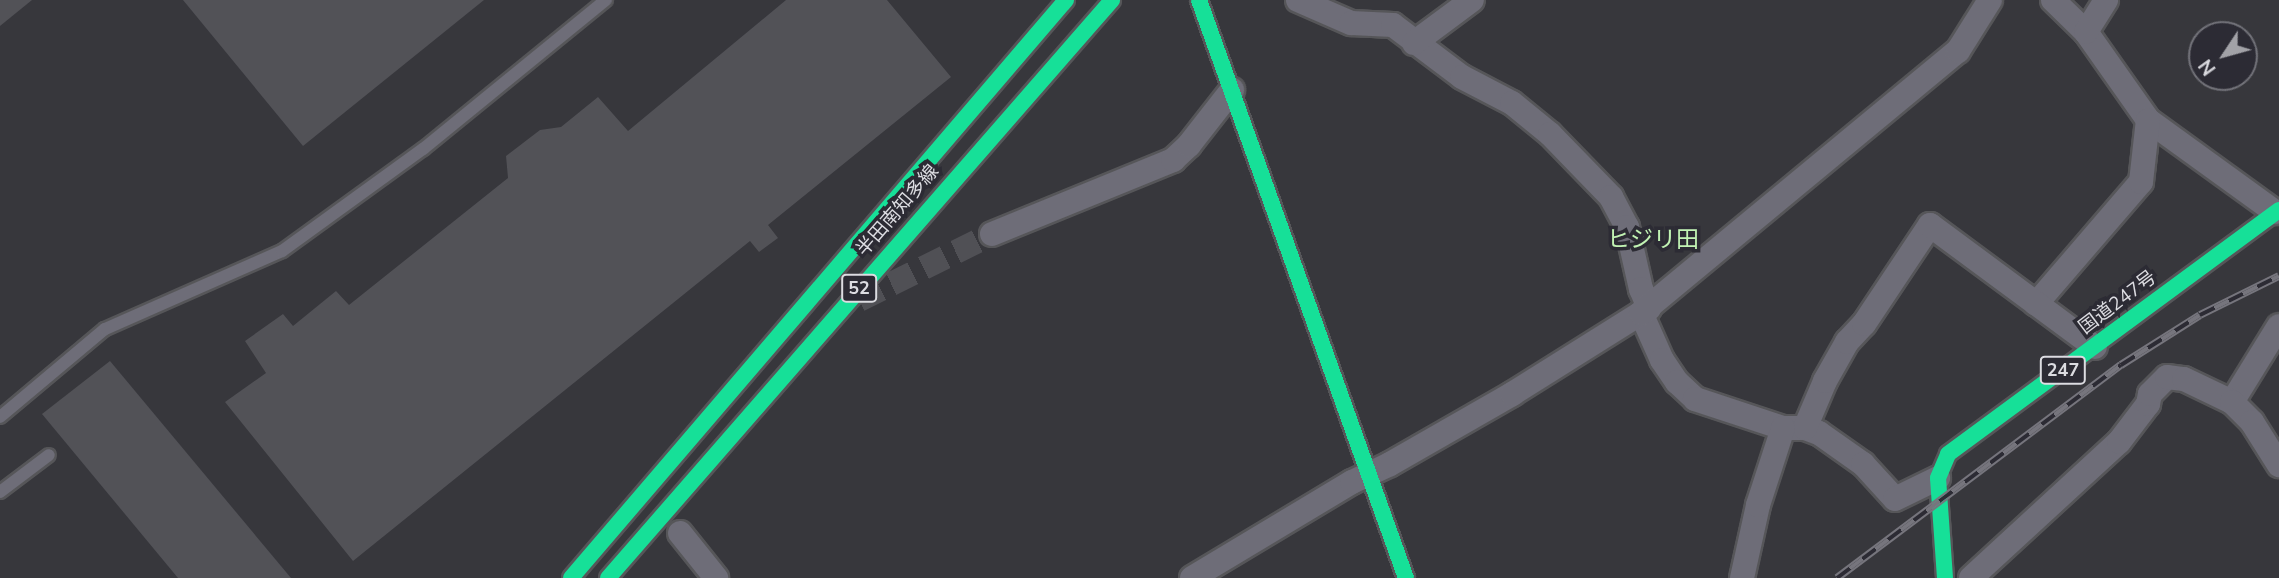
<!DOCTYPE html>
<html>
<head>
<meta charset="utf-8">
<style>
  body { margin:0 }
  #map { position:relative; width:2279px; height:578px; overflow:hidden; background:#37373c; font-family:"Nunito Sans","Noto Sans JP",sans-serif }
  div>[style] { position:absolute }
  .building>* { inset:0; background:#525257 }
  .street-tunnel>* { height:24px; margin-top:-12px; transform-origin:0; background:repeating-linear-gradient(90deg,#505055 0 24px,transparent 0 36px) }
  .roads { filter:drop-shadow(2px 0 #565659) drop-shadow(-2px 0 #565659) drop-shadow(0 2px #565659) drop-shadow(0 -2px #565659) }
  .lane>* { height:12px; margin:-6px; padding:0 6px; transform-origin:6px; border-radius:6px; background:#6e6d78 }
  .street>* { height:24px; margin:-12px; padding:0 12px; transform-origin:12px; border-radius:12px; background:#6e6d78 }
  .fast>* { height:16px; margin:-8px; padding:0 8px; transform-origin:8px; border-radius:8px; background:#16e098 }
  .rail>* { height:8px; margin-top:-4px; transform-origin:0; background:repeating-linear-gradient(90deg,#2c2b34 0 16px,#76757d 0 32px); box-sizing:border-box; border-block:2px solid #76757d }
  span { translate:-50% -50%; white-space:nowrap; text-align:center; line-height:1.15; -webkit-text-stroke:7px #2c2b34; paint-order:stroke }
  .shield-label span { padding:2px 5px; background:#2c2b34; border:2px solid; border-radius:5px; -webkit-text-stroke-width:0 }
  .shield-label { font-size:18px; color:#dcdce1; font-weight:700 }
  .street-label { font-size:19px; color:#dcdce1 }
  .quarter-label { font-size:23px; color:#c2f4b4 }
  .north { position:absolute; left:2188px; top:21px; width:70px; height:70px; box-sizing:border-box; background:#2c2b34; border:2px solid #727279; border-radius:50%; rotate:234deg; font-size:19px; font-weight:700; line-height:28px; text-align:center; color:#dcdce1 }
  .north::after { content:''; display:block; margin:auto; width:24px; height:32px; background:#a2a2a7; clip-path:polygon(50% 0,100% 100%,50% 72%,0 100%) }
</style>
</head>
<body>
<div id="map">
  <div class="building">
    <div style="clip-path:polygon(0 0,32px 0,0 26px)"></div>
    <div style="clip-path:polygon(183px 0,484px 0,303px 146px)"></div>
    <div style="clip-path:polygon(786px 0,887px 0,951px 77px,768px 225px,778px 238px,759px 252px,750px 241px,353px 561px,225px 402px,266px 373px,245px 341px,283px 314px,293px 326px,336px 291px,349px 305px,508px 178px,506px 156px,540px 130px,561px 127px,598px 97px,628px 131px)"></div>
    <div style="clip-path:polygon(110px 361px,291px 578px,178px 578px,42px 414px)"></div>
  </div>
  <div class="street-tunnel">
    <div style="left:859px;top:300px;width:148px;rotate:-26.4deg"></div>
  </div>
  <div class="roads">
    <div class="lane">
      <div style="left:0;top:417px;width:137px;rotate:-40deg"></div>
      <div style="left:105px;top:329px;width:193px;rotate:-23.8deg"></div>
      <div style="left:282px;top:251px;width:174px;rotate:-35.9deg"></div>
      <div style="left:423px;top:149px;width:236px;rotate:-39.2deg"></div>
      <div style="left:0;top:492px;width:61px;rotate:-37.1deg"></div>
    </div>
    <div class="street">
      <div style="left:1298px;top:0;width:58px;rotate:23.5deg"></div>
      <div style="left:1351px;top:23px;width:42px;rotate:2.7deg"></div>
      <div style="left:1393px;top:25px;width:86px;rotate:37deg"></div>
      <div style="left:1462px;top:77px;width:56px;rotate:27.5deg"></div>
      <div style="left:1512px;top:103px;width:49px;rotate:39.2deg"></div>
      <div style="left:1550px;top:134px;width:88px;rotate:45.9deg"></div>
      <div style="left:1611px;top:197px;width:34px;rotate:62deg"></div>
      <div style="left:1627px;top:227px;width:64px;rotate:77.3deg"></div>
      <div style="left:1641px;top:289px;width:21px;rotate:67deg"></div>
      <div style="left:2053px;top:0;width:46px;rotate:44.1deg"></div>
      <div style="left:2086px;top:32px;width:108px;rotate:54.8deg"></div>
      <div style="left:2148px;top:120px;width:157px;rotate:35.9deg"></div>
      <div style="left:2086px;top:32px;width:38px;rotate:-58deg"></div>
      <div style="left:1414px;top:43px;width:72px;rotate:-36.6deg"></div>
      <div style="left:992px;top:234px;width:196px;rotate:-22.2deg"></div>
      <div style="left:1173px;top:160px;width:22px;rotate:-43deg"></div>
      <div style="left:1189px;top:145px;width:70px;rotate:-52deg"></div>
      <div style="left:2036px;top:304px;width:161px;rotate:-49.3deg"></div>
      <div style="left:2141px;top:182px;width:62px;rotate:-83.6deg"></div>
      <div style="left:1641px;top:313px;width:51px;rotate:65.9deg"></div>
      <div style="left:1662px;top:360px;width:27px;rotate:56deg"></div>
      <div style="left:1677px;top:382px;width:25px;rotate:43deg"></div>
      <div style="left:1695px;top:399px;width:93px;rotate:18.2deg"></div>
      <div style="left:1783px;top:428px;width:22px"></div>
      <div style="left:1805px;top:428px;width:15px;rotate:20deg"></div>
      <div style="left:1819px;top:433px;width:54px;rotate:35.2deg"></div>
      <div style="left:1863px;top:464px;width:47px;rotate:47.6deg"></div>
      <div style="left:1895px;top:499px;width:48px;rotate:-26deg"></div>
      <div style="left:2232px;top:402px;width:89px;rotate:-58.3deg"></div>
      <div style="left:1805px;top:428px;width:51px;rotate:-66.9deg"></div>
      <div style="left:1825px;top:381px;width:45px;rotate:-60.6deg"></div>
      <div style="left:1847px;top:342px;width:25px;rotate:-47deg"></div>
      <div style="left:1864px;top:324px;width:119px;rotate:-56.3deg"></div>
      <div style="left:1930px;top:225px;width:205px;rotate:36.5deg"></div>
      <div style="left:680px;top:533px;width:58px;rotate:51.3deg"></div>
      <div style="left:1192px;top:578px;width:187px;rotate:-31deg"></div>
      <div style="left:1352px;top:482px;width:42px;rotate:-25.3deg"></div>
      <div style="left:1390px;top:464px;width:141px;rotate:-29.8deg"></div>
      <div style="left:1512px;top:394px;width:152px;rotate:-32.1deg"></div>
      <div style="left:1641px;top:313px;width:411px;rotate:-39.6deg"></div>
      <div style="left:1958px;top:51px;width:60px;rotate:-57.9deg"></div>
      <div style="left:1742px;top:578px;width:75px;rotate:-77.6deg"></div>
      <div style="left:1758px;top:505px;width:81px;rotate:-72deg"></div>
      <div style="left:1971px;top:578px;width:201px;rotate:-42.6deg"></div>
      <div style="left:2119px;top:442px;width:48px;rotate:-52.7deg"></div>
      <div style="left:2148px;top:404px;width:10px;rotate:-79deg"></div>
      <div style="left:2150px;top:394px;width:24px;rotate:-45deg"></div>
      <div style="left:2167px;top:377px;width:17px;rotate:7deg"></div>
      <div style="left:2184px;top:379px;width:53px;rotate:25.6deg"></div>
      <div style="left:2232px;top:402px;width:28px;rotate:45deg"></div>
      <div style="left:2252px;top:422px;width:51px;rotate:57.9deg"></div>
    </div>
    <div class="fast">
      <div style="left:1199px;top:0;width:614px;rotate:70.3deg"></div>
      <div style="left:571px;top:578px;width:761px;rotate:-49.42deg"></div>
      <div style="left:608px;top:578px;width:767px;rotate:-48.91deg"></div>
      <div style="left:1945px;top:578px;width:100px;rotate:-94deg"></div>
      <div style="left:1938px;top:478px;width:26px;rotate:-67deg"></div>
      <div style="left:1948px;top:454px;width:411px;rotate:-36.4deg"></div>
    </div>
  </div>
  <div class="rail">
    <div style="left:1837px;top:578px;width:355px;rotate:-36.9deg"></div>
    <div style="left:2121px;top:365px;width:93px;rotate:-32.3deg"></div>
    <div style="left:2200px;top:315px;width:88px;rotate:-26.3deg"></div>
  </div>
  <div class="shield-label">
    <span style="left:859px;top:288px">52</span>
    <span style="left:2063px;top:370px">247</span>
  </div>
  <div class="street-label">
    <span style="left:898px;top:211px;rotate:-49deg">半田南知多線</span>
    <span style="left:2118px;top:303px;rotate:-37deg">国道247号</span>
  </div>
  <div class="quarter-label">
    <span style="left:1653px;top:240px">ヒジリ田</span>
  </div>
  <div class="north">N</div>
</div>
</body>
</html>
